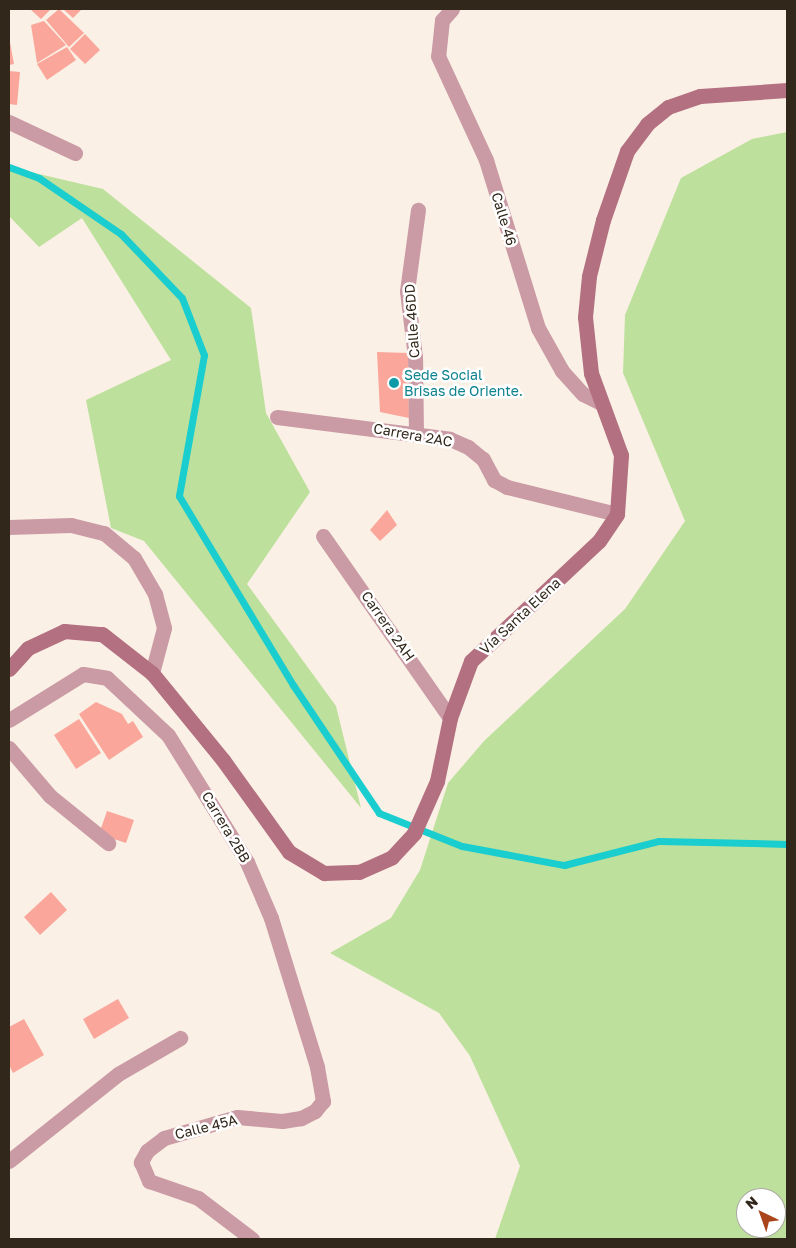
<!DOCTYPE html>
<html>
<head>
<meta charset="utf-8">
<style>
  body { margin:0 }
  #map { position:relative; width:796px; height:1248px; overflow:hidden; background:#fbf0e5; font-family:"Golos Text",sans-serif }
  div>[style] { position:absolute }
  .green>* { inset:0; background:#bde09c }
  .stream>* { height:7px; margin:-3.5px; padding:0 3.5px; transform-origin:3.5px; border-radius:3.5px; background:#1acdcf }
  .building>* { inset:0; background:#faa69a }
  .street>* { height:15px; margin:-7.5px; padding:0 7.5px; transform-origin:7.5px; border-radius:7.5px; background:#ca9ba5 }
  .secondary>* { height:15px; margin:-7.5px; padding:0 7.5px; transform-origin:7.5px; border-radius:7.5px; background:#b37080 }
  .dots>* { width:14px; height:14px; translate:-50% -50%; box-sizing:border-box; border:2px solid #fff; border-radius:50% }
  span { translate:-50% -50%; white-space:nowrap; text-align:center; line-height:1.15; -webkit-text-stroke:5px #fff; paint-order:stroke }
  .street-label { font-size:14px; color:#31271b }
  .culture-label { font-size:14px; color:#0d838f }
  .left { translate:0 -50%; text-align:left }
  .frame { position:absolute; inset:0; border:10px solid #31271b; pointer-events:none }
  .north { position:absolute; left:736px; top:1188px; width:50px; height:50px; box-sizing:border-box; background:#fff; border:1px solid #ada9a4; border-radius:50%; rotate:318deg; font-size:14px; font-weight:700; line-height:20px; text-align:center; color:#31271b }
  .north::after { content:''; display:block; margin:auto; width:18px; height:22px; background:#aa441a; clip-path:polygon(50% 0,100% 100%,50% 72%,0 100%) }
</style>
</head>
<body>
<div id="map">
  <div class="green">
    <div style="clip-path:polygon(evenodd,787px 132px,787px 1239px,495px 1239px,520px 1166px,470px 1056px,439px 1013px,330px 953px,391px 918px,420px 870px,448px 783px,484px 741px,625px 609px,685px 521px,623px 373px,625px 315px,681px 178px,752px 139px,787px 132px,746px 1198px,776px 1198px,776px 1228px,746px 1228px,746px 1198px)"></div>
    <div style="clip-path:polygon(9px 167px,103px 189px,251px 308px,266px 413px,310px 492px,247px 584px,336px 706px,361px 808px,144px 541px,111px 528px,86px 400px,171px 360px,82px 218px,39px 247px,9px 216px)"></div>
  </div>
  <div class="stream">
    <div style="left:9px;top:167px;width:32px;rotate:20deg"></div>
    <div style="left:39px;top:178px;width:99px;rotate:34.3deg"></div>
    <div style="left:121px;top:234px;width:88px;rotate:46.4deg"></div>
    <div style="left:182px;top:298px;width:61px;rotate:68.9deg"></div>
    <div style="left:204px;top:355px;width:143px;rotate:100.1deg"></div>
    <div style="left:179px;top:496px;width:221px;rotate:58.9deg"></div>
    <div style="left:293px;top:685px;width:154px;rotate:56.1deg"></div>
    <div style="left:379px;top:813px;width:89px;rotate:21.7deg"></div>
    <div style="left:462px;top:846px;width:104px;rotate:10.6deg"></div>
    <div style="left:564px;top:865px;width:98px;rotate:-14.2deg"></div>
    <div style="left:659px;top:841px;width:128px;rotate:1.3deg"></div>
  </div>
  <div class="building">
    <div style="clip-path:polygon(30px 9px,51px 9px,41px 19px)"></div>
    <div style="clip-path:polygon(59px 9px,84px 33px,69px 47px,46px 20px)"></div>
    <div style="clip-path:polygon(63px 9px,82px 9px,73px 18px)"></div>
    <div style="clip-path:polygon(44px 21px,66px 45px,37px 63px,31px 25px)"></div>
    <div style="clip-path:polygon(85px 34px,100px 50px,85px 64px,70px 49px)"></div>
    <div style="clip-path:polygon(9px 37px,14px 64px,9px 65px)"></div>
    <div style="clip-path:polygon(67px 47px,76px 60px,47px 80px,37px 64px)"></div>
    <div style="clip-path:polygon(9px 71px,20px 72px,17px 105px,9px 104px)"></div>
    <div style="clip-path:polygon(377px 352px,408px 353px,409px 418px,380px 412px)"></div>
    <div style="clip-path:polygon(387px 510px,397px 525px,380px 541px,370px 530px)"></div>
    <div style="clip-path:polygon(96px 702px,122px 714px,128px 724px,133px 721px,143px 737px,109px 760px,79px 714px)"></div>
    <div style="clip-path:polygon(79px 719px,101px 753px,76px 769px,54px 735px)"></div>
    <div style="clip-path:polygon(107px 811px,134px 820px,126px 843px,99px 834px)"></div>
    <div style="clip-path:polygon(51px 892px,67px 910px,40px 935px,24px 917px)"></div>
    <div style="clip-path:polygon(118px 999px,129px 1018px,94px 1039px,83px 1019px)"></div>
    <div style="clip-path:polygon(24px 1019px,44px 1055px,13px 1073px,9px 1065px,9px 1027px)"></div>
  </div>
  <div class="street">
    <div style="left:452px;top:9px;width:15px;rotate:132deg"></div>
    <div style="left:442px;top:20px;width:36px;rotate:96deg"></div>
    <div style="left:438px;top:56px;width:115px;rotate:65.2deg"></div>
    <div style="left:486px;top:160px;width:176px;rotate:72.8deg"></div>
    <div style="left:538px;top:328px;width:49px;rotate:60.8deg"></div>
    <div style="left:562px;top:371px;width:31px;rotate:48deg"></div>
    <div style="left:583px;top:394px;width:18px;rotate:27deg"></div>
    <div style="left:9px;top:122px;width:73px;rotate:25.2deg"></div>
    <div style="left:277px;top:417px;width:174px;rotate:7.2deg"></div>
    <div style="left:450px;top:439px;width:20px;rotate:24deg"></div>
    <div style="left:468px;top:447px;width:19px;rotate:39deg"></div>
    <div style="left:483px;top:459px;width:24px;rotate:62deg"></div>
    <div style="left:494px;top:480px;width:15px;rotate:28deg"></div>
    <div style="left:507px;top:487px;width:113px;rotate:13.8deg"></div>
    <div style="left:416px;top:434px;width:77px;rotate:-90.7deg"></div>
    <div style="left:415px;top:357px;width:66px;rotate:-96.9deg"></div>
    <div style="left:407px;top:291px;width:82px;rotate:-82.3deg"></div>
    <div style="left:9px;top:527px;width:62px;rotate:-1.8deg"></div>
    <div style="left:71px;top:525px;width:34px;rotate:14deg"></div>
    <div style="left:104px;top:533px;width:39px;rotate:40deg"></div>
    <div style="left:134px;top:558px;width:42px;rotate:59.7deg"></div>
    <div style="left:155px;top:594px;width:35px;rotate:75deg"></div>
    <div style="left:164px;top:628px;width:47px;rotate:104.9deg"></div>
    <div style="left:323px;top:536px;width:222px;rotate:55.1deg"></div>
    <div style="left:9px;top:720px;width:87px;rotate:-31.9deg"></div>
    <div style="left:83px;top:674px;width:24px;rotate:9deg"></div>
    <div style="left:107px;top:678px;width:83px;rotate:43.1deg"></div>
    <div style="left:168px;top:735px;width:150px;rotate:58.1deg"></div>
    <div style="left:247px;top:862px;width:61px;rotate:66.8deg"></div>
    <div style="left:271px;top:918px;width:156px;rotate:72.8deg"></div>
    <div style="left:317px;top:1067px;width:35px;rotate:80deg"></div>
    <div style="left:323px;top:1101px;width:13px;rotate:129deg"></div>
    <div style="left:315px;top:1111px;width:16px;rotate:153deg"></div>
    <div style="left:301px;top:1118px;width:19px;rotate:171deg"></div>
    <div style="left:282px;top:1121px;width:45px;rotate:-174.9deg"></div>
    <div style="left:237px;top:1117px;width:76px;rotate:164deg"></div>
    <div style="left:164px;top:1138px;width:21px;rotate:143deg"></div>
    <div style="left:147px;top:1151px;width:13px;rotate:119deg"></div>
    <div style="left:141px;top:1162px;width:21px;rotate:67deg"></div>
    <div style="left:149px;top:1181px;width:52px;rotate:19.1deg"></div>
    <div style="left:198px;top:1198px;width:68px;rotate:37.2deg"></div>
    <div style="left:9px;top:748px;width:63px;rotate:49.5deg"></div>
    <div style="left:50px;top:796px;width:75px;rotate:39deg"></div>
    <div style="left:9px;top:1161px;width:139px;rotate:-38.6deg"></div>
    <div style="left:118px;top:1074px;width:72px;rotate:-30.1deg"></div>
  </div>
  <div class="secondary">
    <div style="left:9px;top:669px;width:28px;rotate:-48deg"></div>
    <div style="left:28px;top:648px;width:40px;rotate:-25deg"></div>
    <div style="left:64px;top:631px;width:38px;rotate:5deg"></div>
    <div style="left:102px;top:634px;width:63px;rotate:38deg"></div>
    <div style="left:152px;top:673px;width:112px;rotate:50.8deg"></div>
    <div style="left:223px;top:760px;width:113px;rotate:54.3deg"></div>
    <div style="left:289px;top:852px;width:41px;rotate:31deg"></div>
    <div style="left:324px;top:873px;width:35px;rotate:-2deg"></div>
    <div style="left:359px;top:872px;width:36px;rotate:-24deg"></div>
    <div style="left:392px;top:857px;width:33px;rotate:-47deg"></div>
    <div style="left:414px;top:833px;width:57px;rotate:-66.1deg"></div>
    <div style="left:437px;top:781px;width:64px;rotate:-78.3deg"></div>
    <div style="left:450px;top:718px;width:61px;rotate:-69.8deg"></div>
    <div style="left:471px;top:661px;width:175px;rotate:-43.2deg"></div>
    <div style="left:599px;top:541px;width:32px;rotate:-56deg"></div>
    <div style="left:617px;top:514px;width:59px;rotate:-86.1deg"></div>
    <div style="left:621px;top:455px;width:87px;rotate:-110.1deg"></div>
    <div style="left:591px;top:373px;width:56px;rotate:-96.1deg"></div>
    <div style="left:585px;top:317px;width:41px;rotate:-84.4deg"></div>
    <div style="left:589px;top:276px;width:58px;rotate:-76deg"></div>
    <div style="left:603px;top:220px;width:73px;rotate:-70.8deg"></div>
    <div style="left:627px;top:151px;width:34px;rotate:-53deg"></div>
    <div style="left:647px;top:124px;width:27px;rotate:-39deg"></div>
    <div style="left:668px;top:107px;width:34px;rotate:-19deg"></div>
    <div style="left:700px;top:96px;width:87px;rotate:-3.9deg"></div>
  </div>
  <div class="dots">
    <div style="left:394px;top:383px;background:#0f9aa8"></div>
  </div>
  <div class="street-label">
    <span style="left:504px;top:219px;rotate:73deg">Calle 46</span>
    <span style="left:412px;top:321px;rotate:-94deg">Calle 46DD</span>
    <span style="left:413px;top:435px;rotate:10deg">Carrera 2AC</span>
    <span style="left:520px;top:616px;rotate:-43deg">Vía Santa Elena</span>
    <span style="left:388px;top:626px;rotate:55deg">Carrera 2AH</span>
    <span style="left:226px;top:827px;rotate:59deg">Carrera 2BB</span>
    <span style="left:206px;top:1127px;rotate:-14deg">Calle 45A</span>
  </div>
  <div class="culture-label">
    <span class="left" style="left:404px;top:383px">Sede Social<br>Brisas de Oriente.</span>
  </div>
  <div class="frame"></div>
  <div class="north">N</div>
</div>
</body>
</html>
